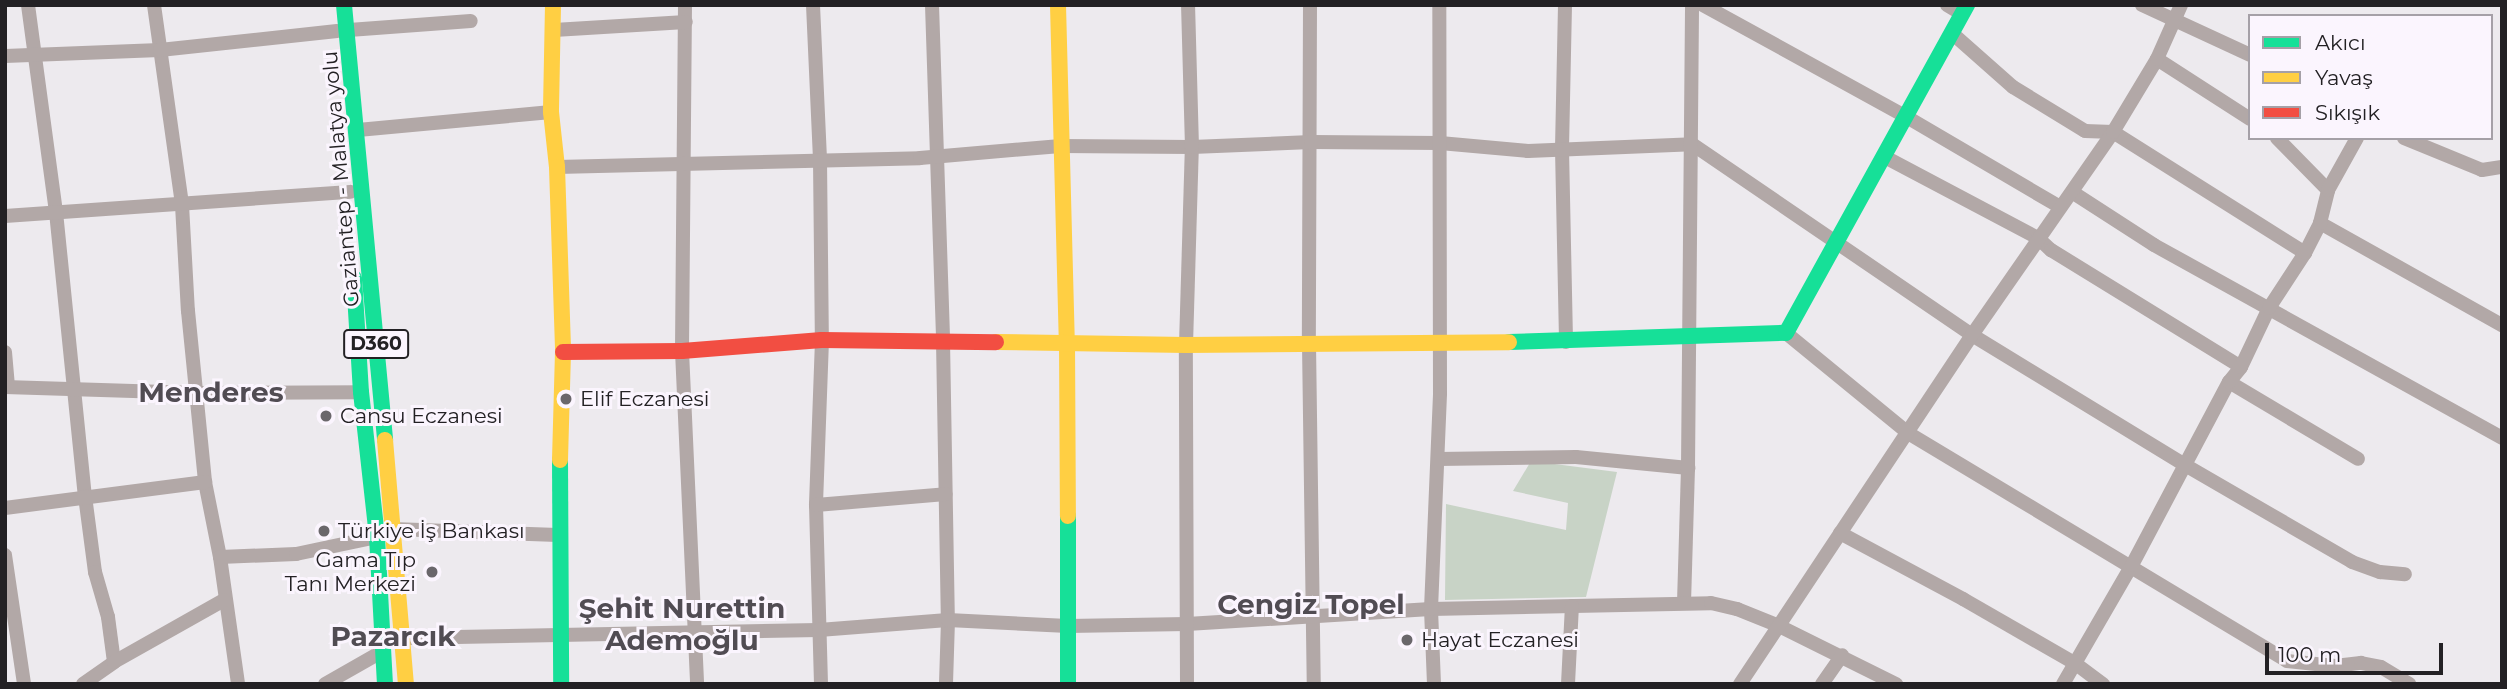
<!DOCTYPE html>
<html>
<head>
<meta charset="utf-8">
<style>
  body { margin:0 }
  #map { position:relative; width:2507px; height:689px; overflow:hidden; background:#edeaee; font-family:Montserrat,sans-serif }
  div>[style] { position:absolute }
  .forest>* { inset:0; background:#c8d3c6 }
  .street>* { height:14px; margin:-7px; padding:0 7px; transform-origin:7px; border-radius:7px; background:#b2a8a7 }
  .fast>* { height:16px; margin:-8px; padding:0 8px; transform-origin:8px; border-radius:8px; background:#16e098 }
  .slow>* { height:16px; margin:-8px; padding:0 8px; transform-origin:8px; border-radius:8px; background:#ffcf43 }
  .jam>* { height:16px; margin:-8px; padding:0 8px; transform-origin:8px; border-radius:8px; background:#f24e42 }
  .dots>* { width:19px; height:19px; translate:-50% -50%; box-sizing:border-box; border:4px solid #fbf5fe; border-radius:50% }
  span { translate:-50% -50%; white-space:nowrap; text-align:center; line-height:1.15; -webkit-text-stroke:6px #fbf5fe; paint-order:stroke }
  .shield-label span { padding:2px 5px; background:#fbf5fe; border:2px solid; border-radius:5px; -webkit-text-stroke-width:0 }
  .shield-label { font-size:19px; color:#232124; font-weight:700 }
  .street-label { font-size:21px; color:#232124 }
  .poi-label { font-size:21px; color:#232124 }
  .left { translate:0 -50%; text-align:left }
  .right { translate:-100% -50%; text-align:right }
  .district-label { font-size:28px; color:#514c53; font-weight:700 }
  .frame { position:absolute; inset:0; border:7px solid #232124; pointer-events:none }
  .legend { position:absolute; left:2248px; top:14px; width:245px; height:126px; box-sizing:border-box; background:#fbf5fe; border:2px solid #a5a0a7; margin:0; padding:9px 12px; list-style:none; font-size:21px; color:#232124 }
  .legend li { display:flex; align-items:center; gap:14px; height:35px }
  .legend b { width:35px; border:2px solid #a5a0a7 }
  .scale { position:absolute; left:2265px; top:643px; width:178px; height:32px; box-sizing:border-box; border:4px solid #232124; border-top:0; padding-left:9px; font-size:21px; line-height:24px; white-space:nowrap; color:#232124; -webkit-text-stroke:5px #fbf5fe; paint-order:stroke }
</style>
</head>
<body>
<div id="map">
  <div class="forest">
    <div style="clip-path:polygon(1531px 461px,1617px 472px,1586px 597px,1445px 600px,1446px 504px,1566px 530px,1568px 503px,1513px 491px)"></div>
  </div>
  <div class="street">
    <div style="left:28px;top:5px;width:209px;rotate:82.3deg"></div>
    <div style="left:56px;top:212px;width:285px;rotate:84.2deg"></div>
    <div style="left:85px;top:496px;width:77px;rotate:82.5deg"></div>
    <div style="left:95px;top:572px;width:47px;rotate:73.9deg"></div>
    <div style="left:108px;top:617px;width:45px;rotate:82.4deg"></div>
    <div style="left:154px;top:5px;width:202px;rotate:82deg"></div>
    <div style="left:182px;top:205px;width:106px;rotate:86.8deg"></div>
    <div style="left:188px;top:311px;width:172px;rotate:84.3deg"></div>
    <div style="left:205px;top:482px;width:76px;rotate:78.7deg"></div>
    <div style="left:220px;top:557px;width:128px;rotate:81.9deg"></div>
    <div style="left:685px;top:5px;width:346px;rotate:90.5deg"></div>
    <div style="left:682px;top:351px;width:333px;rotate:87.4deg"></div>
    <div style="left:813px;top:5px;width:155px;rotate:87.4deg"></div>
    <div style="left:820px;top:160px;width:180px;rotate:89.4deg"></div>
    <div style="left:822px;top:340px;width:165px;rotate:92.1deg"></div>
    <div style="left:816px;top:505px;width:179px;rotate:88.4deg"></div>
    <div style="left:932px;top:5px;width:336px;rotate:88.1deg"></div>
    <div style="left:943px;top:341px;width:279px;rotate:89deg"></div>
    <div style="left:948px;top:620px;width:64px;rotate:91.8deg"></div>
    <div style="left:1310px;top:5px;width:339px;rotate:90.2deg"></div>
    <div style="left:1309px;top:344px;width:340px;rotate:89.2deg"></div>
    <div style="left:1565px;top:5px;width:144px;rotate:91.2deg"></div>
    <div style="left:1562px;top:149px;width:193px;rotate:88.8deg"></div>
    <div style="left:1703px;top:5px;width:230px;rotate:28.8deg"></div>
    <div style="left:1905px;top:116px;width:180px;rotate:30.4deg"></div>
    <div style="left:1947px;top:5px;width:17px;rotate:31deg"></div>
    <div style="left:2142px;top:5px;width:119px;rotate:24.8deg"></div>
    <div style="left:349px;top:30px;width:122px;rotate:-4.2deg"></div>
    <div style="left:554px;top:30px;width:132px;rotate:-3.5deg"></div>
    <div style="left:1953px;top:34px;width:80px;rotate:41.5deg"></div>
    <div style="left:2013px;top:87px;width:84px;rotate:31.4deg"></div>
    <div style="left:2085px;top:131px;width:28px;rotate:2deg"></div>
    <div style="left:2113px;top:132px;width:227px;rotate:32.2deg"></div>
    <div style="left:5px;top:56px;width:155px;rotate:-2.2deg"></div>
    <div style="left:160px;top:50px;width:178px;rotate:-6.1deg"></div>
    <div style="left:2157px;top:59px;width:111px;rotate:32.8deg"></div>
    <div style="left:358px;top:130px;width:194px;rotate:-5.3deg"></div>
    <div style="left:2277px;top:138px;width:73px;rotate:45.6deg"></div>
    <div style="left:2404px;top:138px;width:84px;rotate:22.3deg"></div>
    <div style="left:2482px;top:170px;width:20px;rotate:-9deg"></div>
    <div style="left:1883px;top:156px;width:175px;rotate:27.9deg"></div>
    <div style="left:2038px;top:238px;width:18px;rotate:43deg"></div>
    <div style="left:2051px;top:250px;width:223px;rotate:31.6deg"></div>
    <div style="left:557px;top:167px;width:363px;rotate:-1.4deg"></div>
    <div style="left:920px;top:158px;width:141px;rotate:-4.9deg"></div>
    <div style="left:1060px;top:146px;width:132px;rotate:0.4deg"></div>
    <div style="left:1192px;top:147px;width:119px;rotate:-2.4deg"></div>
    <div style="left:1311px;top:142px;width:129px;rotate:0.4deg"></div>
    <div style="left:1440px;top:143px;width:88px;rotate:5.2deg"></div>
    <div style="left:1528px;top:151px;width:164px;rotate:-2.4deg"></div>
    <div style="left:1692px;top:144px;width:339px;rotate:34.3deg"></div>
    <div style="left:1972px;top:335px;width:250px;rotate:31.4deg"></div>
    <div style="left:2185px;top:465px;width:193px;rotate:30.1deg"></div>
    <div style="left:2352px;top:562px;width:30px;rotate:20deg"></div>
    <div style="left:2380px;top:572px;width:25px;rotate:5deg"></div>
    <div style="left:2072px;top:192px;width:98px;rotate:32.9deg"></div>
    <div style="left:2154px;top:245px;width:398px;rotate:29deg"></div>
    <div style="left:5px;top:216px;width:346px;rotate:-4deg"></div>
    <div style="left:2320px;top:223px;width:209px;rotate:29.3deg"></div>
    <div style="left:1786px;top:333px;width:158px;rotate:39.3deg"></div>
    <div style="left:1908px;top:433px;width:442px;rotate:31deg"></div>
    <div style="left:2287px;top:661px;width:48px;rotate:5.9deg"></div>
    <div style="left:2335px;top:666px;width:26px;rotate:-7deg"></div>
    <div style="left:2361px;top:663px;width:20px;rotate:11deg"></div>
    <div style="left:2381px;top:667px;width:33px;rotate:31deg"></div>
    <div style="left:5px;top:352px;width:35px;rotate:85deg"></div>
    <div style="left:2229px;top:382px;width:150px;rotate:30.8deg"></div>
    <div style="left:5px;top:387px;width:192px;rotate:1.8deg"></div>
    <div style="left:197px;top:393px;width:164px;rotate:-0.3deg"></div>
    <div style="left:1438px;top:459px;width:138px;rotate:-0.8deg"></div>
    <div style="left:1576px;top:457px;width:113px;rotate:5.6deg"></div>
    <div style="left:816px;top:505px;width:130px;rotate:-4.8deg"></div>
    <div style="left:5px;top:508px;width:202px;rotate:-7.4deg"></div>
    <div style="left:393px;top:529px;width:165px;rotate:2.1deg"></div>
    <div style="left:1840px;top:533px;width:140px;rotate:28.2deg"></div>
    <div style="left:1963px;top:599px;width:130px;rotate:29.9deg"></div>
    <div style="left:2076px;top:664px;width:34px;rotate:37deg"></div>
    <div style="left:5px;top:555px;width:130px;rotate:81.6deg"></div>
    <div style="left:220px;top:557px;width:76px;rotate:-2.3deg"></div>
    <div style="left:296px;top:554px;width:83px;rotate:-11.9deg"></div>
    <div style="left:1684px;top:603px;width:135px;rotate:-88.3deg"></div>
    <div style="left:1688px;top:468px;width:463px;rotate:-89.5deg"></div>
    <div style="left:403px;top:638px;width:416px;rotate:-1.1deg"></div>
    <div style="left:819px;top:630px;width:129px;rotate:-4.4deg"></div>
    <div style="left:948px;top:620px;width:120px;rotate:2.9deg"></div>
    <div style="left:1068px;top:626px;width:119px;rotate:-1deg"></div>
    <div style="left:1187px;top:624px;width:244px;rotate:-3.5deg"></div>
    <div style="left:1431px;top:609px;width:280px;rotate:-1.2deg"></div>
    <div style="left:1711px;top:603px;width:27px;rotate:13deg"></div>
    <div style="left:1737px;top:609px;width:45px;rotate:22deg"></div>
    <div style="left:1779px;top:626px;width:131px;rotate:26.4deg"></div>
    <div style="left:83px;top:684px;width:38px;rotate:-35deg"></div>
    <div style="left:114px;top:662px;width:126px;rotate:-29.4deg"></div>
    <div style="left:325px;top:684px;width:67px;rotate:-29.6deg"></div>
    <div style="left:1187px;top:684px;width:339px;rotate:-90.2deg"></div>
    <div style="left:1186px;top:345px;width:198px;rotate:-88.3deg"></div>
    <div style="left:1192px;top:147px;width:142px;rotate:-91.6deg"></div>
    <div style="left:1434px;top:684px;width:75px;rotate:-92.3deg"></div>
    <div style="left:1431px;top:609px;width:216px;rotate:-87.6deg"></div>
    <div style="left:1440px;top:393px;width:388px;rotate:-90.1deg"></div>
    <div style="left:1568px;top:684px;width:78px;rotate:-87.1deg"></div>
    <div style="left:1740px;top:684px;width:419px;rotate:-56.4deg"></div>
    <div style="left:1972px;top:335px;width:247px;rotate:-55.2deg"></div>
    <div style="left:2113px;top:132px;width:85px;rotate:-58.9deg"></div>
    <div style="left:2157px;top:59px;width:59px;rotate:-66deg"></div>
    <div style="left:1822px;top:684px;width:35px;rotate:-55deg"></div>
    <div style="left:2063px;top:684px;width:138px;rotate:-59.9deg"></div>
    <div style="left:2132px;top:565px;width:207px;rotate:-62.1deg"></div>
    <div style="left:2229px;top:382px;width:19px;rotate:-51deg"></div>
    <div style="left:2241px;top:367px;width:65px;rotate:-64.6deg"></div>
    <div style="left:2269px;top:308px;width:66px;rotate:-56.8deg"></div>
    <div style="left:2305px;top:253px;width:34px;rotate:-63deg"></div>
    <div style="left:2320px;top:223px;width:34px;rotate:-76deg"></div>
    <div style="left:2328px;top:190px;width:60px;rotate:-60.9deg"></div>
  </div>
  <div class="fast">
    <div style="left:344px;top:5px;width:437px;rotate:84.6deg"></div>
    <div style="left:354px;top:278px;width:114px;rotate:86.5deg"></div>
    <div style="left:361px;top:392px;width:146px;rotate:83.7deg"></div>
    <div style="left:377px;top:537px;width:147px;rotate:86.9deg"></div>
    <div style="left:1509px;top:342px;width:277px;rotate:-1.9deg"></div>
    <div style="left:1786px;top:333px;width:375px;rotate:-61.1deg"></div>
    <div style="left:560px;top:460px;width:224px;rotate:89.7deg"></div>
    <div style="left:1068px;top:516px;width:168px;rotate:90deg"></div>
  </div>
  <div class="slow">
    <div style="left:553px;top:5px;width:107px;rotate:91.1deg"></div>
    <div style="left:551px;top:112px;width:55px;rotate:83.8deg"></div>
    <div style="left:557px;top:167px;width:185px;rotate:88.1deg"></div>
    <div style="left:563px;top:352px;width:108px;rotate:91.6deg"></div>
    <div style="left:1058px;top:5px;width:337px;rotate:88.5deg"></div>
    <div style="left:1067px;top:342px;width:174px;rotate:89.7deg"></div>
    <div style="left:996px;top:342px;width:190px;rotate:0.9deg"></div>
    <div style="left:1186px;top:345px;width:323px;rotate:-0.5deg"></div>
    <div style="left:385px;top:440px;width:245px;rotate:85.1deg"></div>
  </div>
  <div class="jam">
    <div style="left:563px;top:352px;width:119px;rotate:-0.5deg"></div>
    <div style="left:682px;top:351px;width:140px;rotate:-4.5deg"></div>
    <div style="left:822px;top:340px;width:174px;rotate:0.7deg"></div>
  </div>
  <div class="dots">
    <div style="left:566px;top:399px;background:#6a676b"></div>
    <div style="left:326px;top:416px;background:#6a676b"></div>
    <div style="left:324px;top:531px;background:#6a676b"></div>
    <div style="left:432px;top:572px;background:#6a676b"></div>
    <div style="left:1407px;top:640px;background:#6a676b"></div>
  </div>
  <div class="shield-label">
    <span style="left:376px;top:344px">D360</span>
  </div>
  <div class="street-label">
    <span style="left:341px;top:179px;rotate:-95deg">Gaziantep - Malatya yolu</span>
  </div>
  <div class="poi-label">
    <span class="left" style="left:580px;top:399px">Elif Eczanesi</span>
    <span class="left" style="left:340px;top:416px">Cansu Eczanesi</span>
    <span class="left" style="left:338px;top:531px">Türkiye İş Bankası</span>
    <span class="right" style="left:416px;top:572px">Gama Tıp<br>Tanı Merkezi</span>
    <span class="left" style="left:1421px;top:640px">Hayat Eczanesi</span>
  </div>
  <div class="district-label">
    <span style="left:211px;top:392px">Menderes</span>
    <span style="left:1311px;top:604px">Cengiz Topel</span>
    <span style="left:682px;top:624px">Şehit Nurettin<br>Ademoğlu</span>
    <span style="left:393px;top:636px">Pazarcık</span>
  </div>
  <div class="frame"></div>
  <ul class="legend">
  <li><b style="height:9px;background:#16e098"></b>Akıcı</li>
  <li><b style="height:9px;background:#ffcf43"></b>Yavaş</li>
  <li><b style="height:9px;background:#f24e42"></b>Sıkışık</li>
  </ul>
  <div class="scale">100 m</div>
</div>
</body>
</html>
